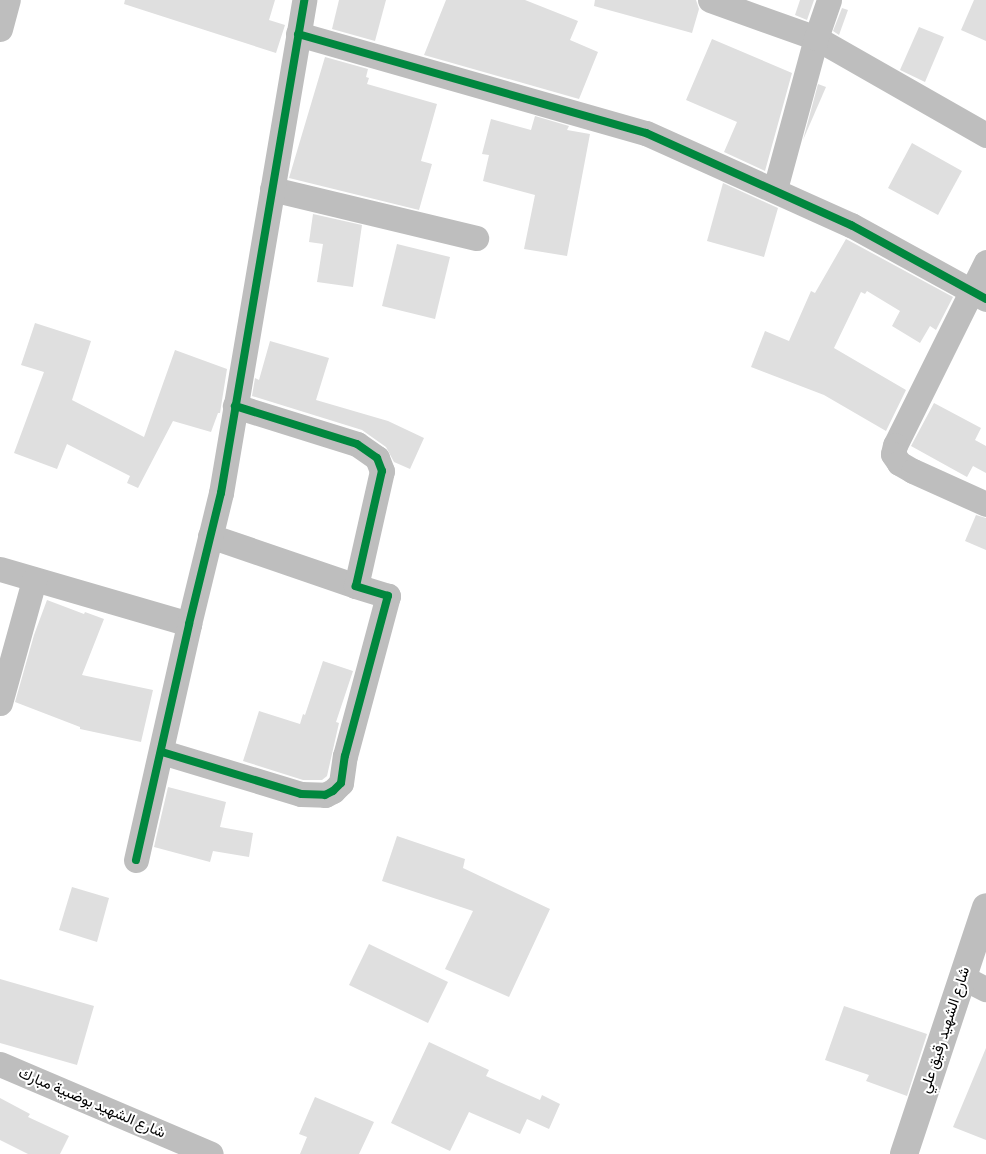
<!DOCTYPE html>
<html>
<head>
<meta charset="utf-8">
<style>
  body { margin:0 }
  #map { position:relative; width:986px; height:1154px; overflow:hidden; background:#fff; font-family:Signika,Vazirmatn,sans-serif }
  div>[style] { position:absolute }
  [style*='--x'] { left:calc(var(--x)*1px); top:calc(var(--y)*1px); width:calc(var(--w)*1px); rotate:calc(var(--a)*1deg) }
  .building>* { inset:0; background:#dfdfdf }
  .minor>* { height:25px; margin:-12.5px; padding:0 12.5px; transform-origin:12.5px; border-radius:12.5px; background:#bebebe }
  .tertiary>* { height:28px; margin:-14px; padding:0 14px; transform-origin:14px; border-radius:14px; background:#bebebe }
  .cycleway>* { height:8px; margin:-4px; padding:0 4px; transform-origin:4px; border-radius:4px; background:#00873e }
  span { translate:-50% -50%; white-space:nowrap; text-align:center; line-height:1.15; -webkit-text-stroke:4px #fff; paint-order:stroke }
  .street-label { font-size:15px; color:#000 }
</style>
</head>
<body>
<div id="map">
  <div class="building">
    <div style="clip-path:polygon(125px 0,275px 0,269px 20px,285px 25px,276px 53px,124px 4px)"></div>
    <div style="clip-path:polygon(339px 0,386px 0,375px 41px,332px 29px)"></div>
    <div style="clip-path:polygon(446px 0,525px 0,578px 21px,570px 40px,598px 52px,579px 99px,424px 55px)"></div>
    <div style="clip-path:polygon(595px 0,696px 0,699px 9px,692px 33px,594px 6px)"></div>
    <div style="clip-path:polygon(800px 0,814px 0,807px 20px,795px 15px)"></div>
    <div style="clip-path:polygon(974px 0,986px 0,986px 41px,961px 30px)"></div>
    <div style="clip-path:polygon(842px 8px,848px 10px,839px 35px,833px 31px)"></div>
    <div style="clip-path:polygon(919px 27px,944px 37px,925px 82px,900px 70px)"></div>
    <div style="clip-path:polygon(712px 39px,792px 73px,765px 171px,724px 152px,737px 122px,686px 100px)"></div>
    <div style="clip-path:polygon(325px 57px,368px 69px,366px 77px,369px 78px,367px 84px,437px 104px,421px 161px,432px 164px,419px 210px,289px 178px)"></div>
    <div style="clip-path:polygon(818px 84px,826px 87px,803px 140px)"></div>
    <div style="clip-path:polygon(535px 116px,569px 126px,567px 130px,590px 134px,567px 256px,524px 249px,535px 195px,483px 181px,489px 155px,482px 154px,491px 119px,531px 130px)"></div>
    <div style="clip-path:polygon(912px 143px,962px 171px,938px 215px,888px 188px)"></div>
    <div style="clip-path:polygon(723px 183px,778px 208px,764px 257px,707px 241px)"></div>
    <div style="clip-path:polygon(313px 214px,362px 225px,353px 287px,317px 282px,323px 244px,309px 242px)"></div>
    <div style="clip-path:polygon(846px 239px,953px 297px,936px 330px,930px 326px,920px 343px,892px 326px,900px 311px,867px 291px,865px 294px,861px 292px,834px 348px,906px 390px,886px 431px,824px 395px,751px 367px,765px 331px,789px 341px,811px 291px,815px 293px)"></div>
    <div style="clip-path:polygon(397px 244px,450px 257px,435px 319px,382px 306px)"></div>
    <div style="clip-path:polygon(35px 323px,91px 341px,72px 400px,144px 437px,175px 350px,227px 369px,220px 413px,218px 413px,211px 432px,173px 421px,138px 488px,127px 483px,130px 476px,67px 444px,57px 469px,14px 453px,44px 372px,21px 365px)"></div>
    <div style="clip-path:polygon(270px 341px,329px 358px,316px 400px,388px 421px,424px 438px,410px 469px,394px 462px,386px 447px,362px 430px,252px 396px,255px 378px,259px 380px)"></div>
    <div style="clip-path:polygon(934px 403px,981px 428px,975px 440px,986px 446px,986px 473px,973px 466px,967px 477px,911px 446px)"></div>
    <div style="clip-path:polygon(976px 515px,986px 518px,986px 550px,965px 541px)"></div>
    <div style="clip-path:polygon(47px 600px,84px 614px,85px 612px,104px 619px,82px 675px,153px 690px,141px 742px,80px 729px,80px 727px,15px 702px,34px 635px)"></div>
    <div style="clip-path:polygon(323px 661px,353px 671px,336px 722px,339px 723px,327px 776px,322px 780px,303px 780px,243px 761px,259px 711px,300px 724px,303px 714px,305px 715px)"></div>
    <div style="clip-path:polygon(168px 787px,226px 802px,220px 827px,253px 833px,249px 857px,213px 851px,210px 862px,154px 847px)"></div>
    <div style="clip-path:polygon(397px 836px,465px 859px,463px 868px,550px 909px,509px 997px,445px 969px,473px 911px,382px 881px)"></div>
    <div style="clip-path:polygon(72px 887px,109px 898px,97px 942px,59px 930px)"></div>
    <div style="clip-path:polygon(369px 944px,448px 982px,428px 1023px,349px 985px)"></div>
    <div style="clip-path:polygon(0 979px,94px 1006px,77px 1065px,0 1043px)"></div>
    <div style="clip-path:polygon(844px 1006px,927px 1034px,907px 1096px,866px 1081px,869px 1075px,825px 1060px)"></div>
    <div style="clip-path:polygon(429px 1042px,489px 1070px,486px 1076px,540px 1100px,542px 1095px,560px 1104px,549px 1129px,527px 1119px,520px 1134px,469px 1112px,450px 1151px,391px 1123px)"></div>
    <div style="clip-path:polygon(986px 1048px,986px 1140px,953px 1127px)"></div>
    <div style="clip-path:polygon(315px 1097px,374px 1122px,359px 1154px,300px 1154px,307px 1137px,299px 1134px)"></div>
    <div style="clip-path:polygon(0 1098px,30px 1114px,28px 1117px,69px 1136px,60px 1154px,28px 1154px,0 1140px)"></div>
  </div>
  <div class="minor">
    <div style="--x:710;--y:0;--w:113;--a:19.7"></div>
    <div style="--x:816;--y:38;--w:196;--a:29.7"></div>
    <div style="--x:0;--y:29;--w:30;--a:-75"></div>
    <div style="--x:298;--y:34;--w:362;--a:15.9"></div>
    <div style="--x:646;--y:133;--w:225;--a:24.2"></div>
    <div style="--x:851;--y:225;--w:154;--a:28.7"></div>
    <div style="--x:272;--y:189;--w:210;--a:13.5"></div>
    <div style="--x:775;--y:189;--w:156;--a:-74.8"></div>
    <div style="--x:816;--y:38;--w:40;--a:-71.1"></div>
    <div style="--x:986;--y:262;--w:204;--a:116.4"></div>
    <div style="--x:895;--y:445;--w:9;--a:103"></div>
    <div style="--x:893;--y:454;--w:11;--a:56"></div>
    <div style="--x:899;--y:463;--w:16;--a:30"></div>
    <div style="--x:913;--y:471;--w:80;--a:24.3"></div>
    <div style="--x:210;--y:536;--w:154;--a:18.9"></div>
    <div style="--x:0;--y:569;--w:197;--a:16.2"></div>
    <div style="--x:0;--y:703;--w:128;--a:-74.5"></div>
    <div style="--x:162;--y:752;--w:145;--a:16.8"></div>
    <div style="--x:301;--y:794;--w:24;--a:2"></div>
    <div style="--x:325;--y:795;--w:9;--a:-27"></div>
    <div style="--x:333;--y:791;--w:11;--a:-45"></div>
    <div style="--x:341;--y:783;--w:27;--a:-82"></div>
    <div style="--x:345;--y:756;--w:166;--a:-75"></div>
    <div style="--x:388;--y:596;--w:34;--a:-163"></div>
    <div style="--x:356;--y:586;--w:118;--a:-77.3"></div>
    <div style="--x:382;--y:471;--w:14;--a:-111"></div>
    <div style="--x:377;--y:458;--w:24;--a:-145"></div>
    <div style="--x:357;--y:444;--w:128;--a:-162.7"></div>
    <div style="--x:136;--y:860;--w:242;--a:-77.3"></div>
    <div style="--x:189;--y:624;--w:135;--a:-76.3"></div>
    <div style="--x:221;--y:493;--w:500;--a:-80.4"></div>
    <div style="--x:962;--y:977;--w:27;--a:27"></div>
    <div style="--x:0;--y:1064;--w:229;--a:23.1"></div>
  </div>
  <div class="tertiary">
    <div style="--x:904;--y:1154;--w:260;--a:-71.6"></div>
  </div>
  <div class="cycleway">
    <div style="--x:298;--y:34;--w:362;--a:15.9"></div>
    <div style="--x:646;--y:133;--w:225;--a:24.2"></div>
    <div style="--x:851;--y:225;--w:154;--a:28.7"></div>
    <div style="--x:162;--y:752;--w:145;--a:16.8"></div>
    <div style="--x:301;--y:794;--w:24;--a:2"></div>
    <div style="--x:325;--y:795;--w:9;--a:-27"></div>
    <div style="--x:333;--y:791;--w:11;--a:-45"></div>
    <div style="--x:341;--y:783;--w:27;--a:-82"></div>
    <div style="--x:345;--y:756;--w:166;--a:-75"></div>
    <div style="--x:388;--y:596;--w:34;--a:-163"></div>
    <div style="--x:356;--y:586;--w:118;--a:-77.3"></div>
    <div style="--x:382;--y:471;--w:14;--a:-111"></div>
    <div style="--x:377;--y:458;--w:24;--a:-145"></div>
    <div style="--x:357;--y:444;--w:128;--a:-162.7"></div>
    <div style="--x:136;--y:860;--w:242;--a:-77.3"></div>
    <div style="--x:189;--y:624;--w:135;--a:-76.3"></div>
    <div style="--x:221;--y:493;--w:500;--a:-80.4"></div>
  </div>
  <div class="street-label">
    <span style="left:945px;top:1030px;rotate:-72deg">شارع الشهيد رقيق علي</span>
    <span style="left:92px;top:1103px;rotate:23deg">شارع الشهيد بوضبية مبارك</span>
  </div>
</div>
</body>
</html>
